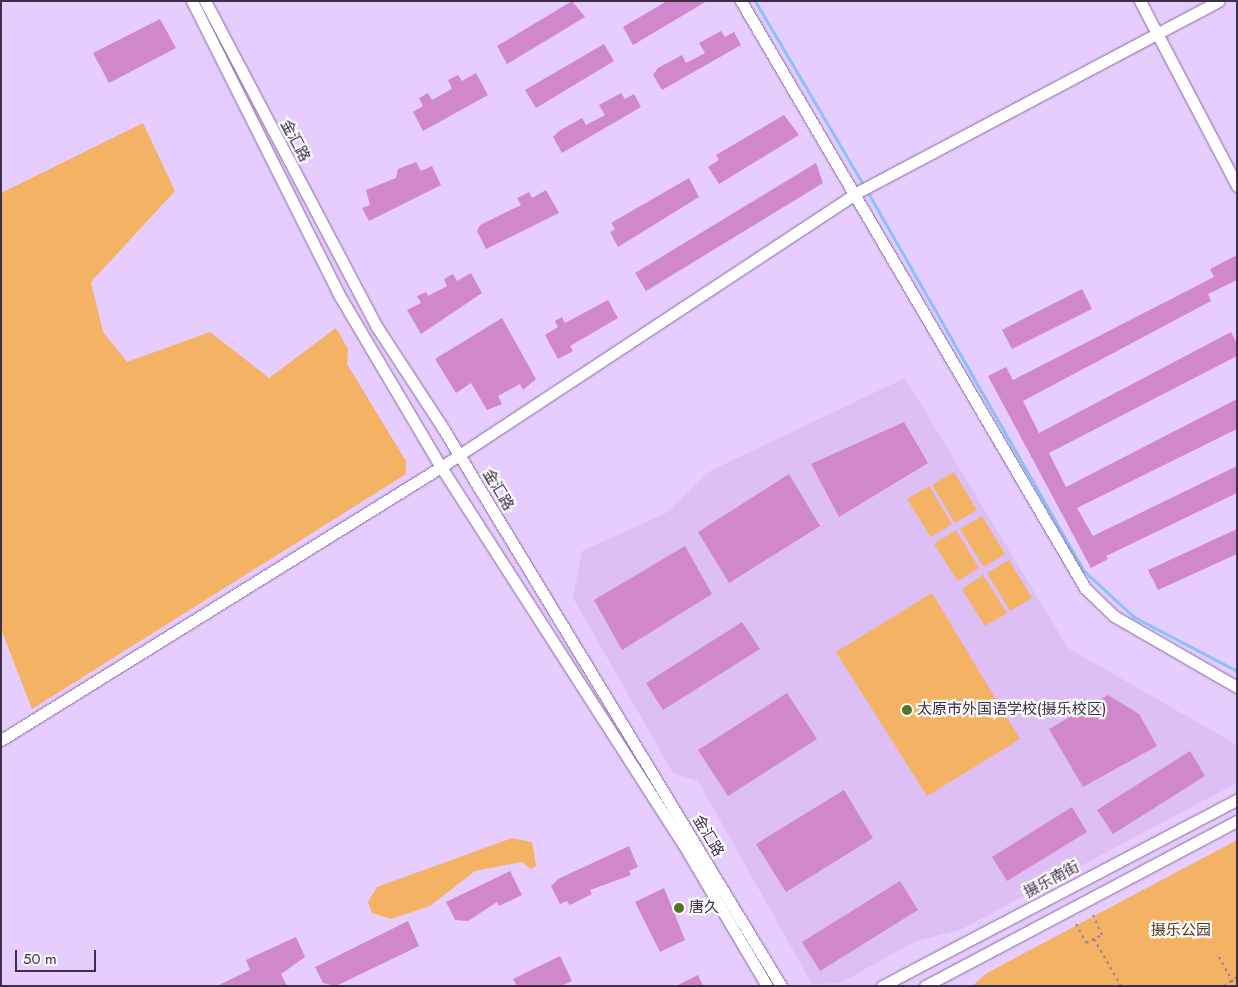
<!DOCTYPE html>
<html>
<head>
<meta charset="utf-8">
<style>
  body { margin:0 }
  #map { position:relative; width:1238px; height:987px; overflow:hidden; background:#e7cdfe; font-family:Jost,"Noto Sans SC",sans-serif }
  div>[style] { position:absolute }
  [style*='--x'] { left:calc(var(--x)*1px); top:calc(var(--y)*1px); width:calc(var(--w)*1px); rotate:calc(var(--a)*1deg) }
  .built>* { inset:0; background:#ddbff5 }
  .green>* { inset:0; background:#f4b265 }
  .stream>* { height:3px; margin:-1.5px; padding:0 1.5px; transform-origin:1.5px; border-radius:1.5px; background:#89c2fb }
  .building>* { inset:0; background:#d087cc }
  .path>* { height:2px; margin-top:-1px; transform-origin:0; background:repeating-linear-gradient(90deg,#937fa4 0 2.5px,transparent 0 6.5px) }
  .roads { filter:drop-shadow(0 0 1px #8869a1) drop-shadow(0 0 1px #8869a1) }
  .minor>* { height:11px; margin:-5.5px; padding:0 5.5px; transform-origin:5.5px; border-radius:5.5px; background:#fff }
  .dots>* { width:14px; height:14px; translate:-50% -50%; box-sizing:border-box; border:2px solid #fafafa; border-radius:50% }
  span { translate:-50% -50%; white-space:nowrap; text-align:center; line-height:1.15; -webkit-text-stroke:4.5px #fafafa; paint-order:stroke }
  .street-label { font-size:15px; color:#3c2f47 }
  .poi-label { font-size:15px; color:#3c2f47 }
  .left { translate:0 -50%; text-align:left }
  .park-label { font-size:15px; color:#523614 }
  .frame { position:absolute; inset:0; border:2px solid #3c2f47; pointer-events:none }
  .scale { position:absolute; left:15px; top:950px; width:81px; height:22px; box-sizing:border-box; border:2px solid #3c2f47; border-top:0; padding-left:6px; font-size:15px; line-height:18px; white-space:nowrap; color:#3c2f47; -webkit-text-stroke:4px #fafafa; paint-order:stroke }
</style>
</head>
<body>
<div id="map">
  <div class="built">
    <div style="clip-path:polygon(905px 378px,1068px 648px,1237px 745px,1237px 783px,960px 930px,916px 941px,840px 983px,812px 984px,698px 781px,673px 773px,573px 598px,582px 551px,666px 513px,710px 471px)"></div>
  </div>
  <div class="green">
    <div style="clip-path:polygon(143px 123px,175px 191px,91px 282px,103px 332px,127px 362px,210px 332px,269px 378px,336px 328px,348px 349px,347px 364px,406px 461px,406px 474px,32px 709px,1px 629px,1px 193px)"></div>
    <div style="clip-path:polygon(954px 472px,977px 510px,955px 523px,932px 485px)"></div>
    <div style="clip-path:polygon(929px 486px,952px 524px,931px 537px,907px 499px)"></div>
    <div style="clip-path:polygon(982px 516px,1005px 554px,984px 567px,960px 529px)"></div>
    <div style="clip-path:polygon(956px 530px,979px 568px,958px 581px,934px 544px)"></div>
    <div style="clip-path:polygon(1009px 560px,1032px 598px,1010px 611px,987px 573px)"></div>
    <div style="clip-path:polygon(983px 575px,1007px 613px,985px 626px,962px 589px)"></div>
    <div style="clip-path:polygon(932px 593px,1020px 739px,927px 796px,836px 652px)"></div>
    <div style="clip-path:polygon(512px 838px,532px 842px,536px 866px,531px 869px,522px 862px,475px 871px,430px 906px,391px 919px,372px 913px,368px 902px,377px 887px)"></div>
    <div style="clip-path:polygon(1237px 840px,1237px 986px,972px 986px,987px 973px)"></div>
  </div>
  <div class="stream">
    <div style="--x:755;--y:1;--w:215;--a:59.5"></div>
    <div style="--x:867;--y:191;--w:436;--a:60.3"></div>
    <div style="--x:1083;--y:570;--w:69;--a:42.7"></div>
    <div style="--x:1134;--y:617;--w:116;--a:27.7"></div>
  </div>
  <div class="building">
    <div style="clip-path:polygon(572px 1px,585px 17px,507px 64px,497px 46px)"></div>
    <div style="clip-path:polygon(667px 1px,707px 1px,633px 45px,623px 27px)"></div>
    <div style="clip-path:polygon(160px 19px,176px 48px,109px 83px,93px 53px)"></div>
    <div style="clip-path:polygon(721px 31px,725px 37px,734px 32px,741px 45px,662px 90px,653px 75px,658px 68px,682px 55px,686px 63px,705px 53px,699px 43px)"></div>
    <div style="clip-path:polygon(604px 44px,614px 61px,536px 108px,525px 90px)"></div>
    <div style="clip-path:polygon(476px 73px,488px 95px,423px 131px,413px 112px,423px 106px,419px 98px,428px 93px,432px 100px,452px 89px,448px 80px,458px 75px,462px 81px)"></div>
    <div style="clip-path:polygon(621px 93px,625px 99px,634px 94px,641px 107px,562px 153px,553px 137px,559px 131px,582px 118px,586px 125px,605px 115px,599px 105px)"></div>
    <div style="clip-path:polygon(784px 115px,799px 135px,719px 184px,708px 167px,719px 160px,716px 155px)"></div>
    <div style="clip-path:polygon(416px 162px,421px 171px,432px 166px,441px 185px,369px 221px,362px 208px,370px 205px,366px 190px,396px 178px,398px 169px)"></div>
    <div style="clip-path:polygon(816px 163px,823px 183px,646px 291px,635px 273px)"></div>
    <div style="clip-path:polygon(689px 178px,699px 197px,618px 247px,610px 232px,615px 229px,611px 223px)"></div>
    <div style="clip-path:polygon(546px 190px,559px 213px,486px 249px,477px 231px,480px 225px,521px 205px,517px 198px,529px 192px,532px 198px)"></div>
    <div style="clip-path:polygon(1237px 255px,1237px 280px,1208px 294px,1211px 301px,1023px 401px,1039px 433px,1231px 332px,1237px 344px,1237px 356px,1049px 453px,1066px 487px,1237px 399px,1237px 429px,1077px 508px,1093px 536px,1237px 466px,1237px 493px,1106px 556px,1108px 559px,1091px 568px,988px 376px,1006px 367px,1013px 380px,1214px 277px,1210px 269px)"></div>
    <div style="clip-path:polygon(471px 273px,482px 293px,421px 334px,407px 310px,421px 303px,417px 296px,426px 292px,428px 296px,447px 286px,444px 279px,453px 274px,457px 281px)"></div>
    <div style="clip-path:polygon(1082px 289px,1092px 309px,1012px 349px,1002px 330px)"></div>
    <div style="clip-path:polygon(608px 300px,618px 318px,570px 346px,573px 351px,558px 359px,545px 335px,558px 327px,555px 321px,562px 317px,565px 323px)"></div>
    <div style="clip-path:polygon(502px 318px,536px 379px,523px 390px,520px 384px,498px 396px,502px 404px,487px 410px,471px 383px,456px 393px,435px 359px)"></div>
    <div style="clip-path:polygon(904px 422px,928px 463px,839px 517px,811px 464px)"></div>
    <div style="clip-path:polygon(789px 474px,820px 526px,729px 583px,698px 532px)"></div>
    <div style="clip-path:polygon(1237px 529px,1237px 554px,1158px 590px,1148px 570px)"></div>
    <div style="clip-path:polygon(685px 546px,712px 594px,622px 650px,594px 600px)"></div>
    <div style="clip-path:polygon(742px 622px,760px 649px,663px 710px,646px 683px)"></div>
    <div style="clip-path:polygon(787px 693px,817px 739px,728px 796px,698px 750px)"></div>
    <div style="clip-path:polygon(1108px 695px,1139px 714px,1157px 746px,1083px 787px,1049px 729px)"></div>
    <div style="clip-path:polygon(1190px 751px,1205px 776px,1113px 834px,1097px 810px)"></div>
    <div style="clip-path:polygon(844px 790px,873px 838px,786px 892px,756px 844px)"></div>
    <div style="clip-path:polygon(1072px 807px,1087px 832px,1007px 881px,992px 857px)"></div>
    <div style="clip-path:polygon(629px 846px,638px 867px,629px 871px,631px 875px,590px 890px,592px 894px,570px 905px,567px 901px,560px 904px,551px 886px,558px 879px)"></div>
    <div style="clip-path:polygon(510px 871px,522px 895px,499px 906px,497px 902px,468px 921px,455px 920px,446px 902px)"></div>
    <div style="clip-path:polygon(900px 881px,918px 910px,820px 971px,802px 942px)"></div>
    <div style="clip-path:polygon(664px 888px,685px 940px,660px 952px,635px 902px)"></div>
    <div style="clip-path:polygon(408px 921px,419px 946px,336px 986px,323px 983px,315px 967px)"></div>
    <div style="clip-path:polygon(296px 937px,305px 957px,281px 974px,287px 986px,217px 986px,250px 970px,246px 960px)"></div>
    <div style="clip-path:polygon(560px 956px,572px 981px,561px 986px,517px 986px,513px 979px)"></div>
    <div style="clip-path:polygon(698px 975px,703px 986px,676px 986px)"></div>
  </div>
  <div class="path">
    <div style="--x:1076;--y:924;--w:21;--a:62"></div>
    <div style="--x:1086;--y:943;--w:18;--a:-27"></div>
    <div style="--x:1102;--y:935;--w:22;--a:-114"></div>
    <div style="--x:1094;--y:939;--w:54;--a:60.1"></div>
    <div style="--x:1219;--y:957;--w:33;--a:61"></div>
    <div style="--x:1224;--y:986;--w:16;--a:-35"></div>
  </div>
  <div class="roads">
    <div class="minor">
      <div style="--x:192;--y:1;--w:326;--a:63.4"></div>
      <div style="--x:338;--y:293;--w:202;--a:59.4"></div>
      <div style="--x:441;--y:467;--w:460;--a:57.3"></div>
      <div style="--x:689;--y:854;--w:153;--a:59.4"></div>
      <div style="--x:205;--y:1;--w:369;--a:62.2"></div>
      <div style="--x:377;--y:327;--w:117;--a:56.9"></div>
      <div style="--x:441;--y:425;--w:656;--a:58.78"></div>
      <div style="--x:741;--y:1;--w:680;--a:59.63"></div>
      <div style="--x:1085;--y:588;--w:40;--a:44"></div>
      <div style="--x:1114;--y:616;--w:142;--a:30"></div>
      <div style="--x:1140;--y:1;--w:209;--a:62.3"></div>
      <div style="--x:1;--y:740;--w:518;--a:-31.82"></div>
      <div style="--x:441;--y:467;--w:497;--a:-33.4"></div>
      <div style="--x:856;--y:193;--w:410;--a:-27.9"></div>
      <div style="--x:882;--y:986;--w:401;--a:-27.7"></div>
      <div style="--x:925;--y:986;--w:353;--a:-27.9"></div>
    </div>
  </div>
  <div class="dots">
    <div style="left:907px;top:710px;background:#547329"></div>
    <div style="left:679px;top:908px;background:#547329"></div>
  </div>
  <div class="street-label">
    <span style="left:295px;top:141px;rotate:62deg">金汇路</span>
    <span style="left:498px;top:490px;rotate:59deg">金汇路</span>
    <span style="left:708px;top:836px;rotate:59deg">金汇路</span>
    <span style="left:1052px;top:880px;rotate:-28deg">摄乐南街</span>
  </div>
  <div class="poi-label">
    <span class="left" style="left:917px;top:710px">太原市外国语学校(摄乐校区)</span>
    <span class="left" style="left:689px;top:908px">唐久</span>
  </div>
  <div class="park-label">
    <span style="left:1181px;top:931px">摄乐公园</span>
  </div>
  <div class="frame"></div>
  <div class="scale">50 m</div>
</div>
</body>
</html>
